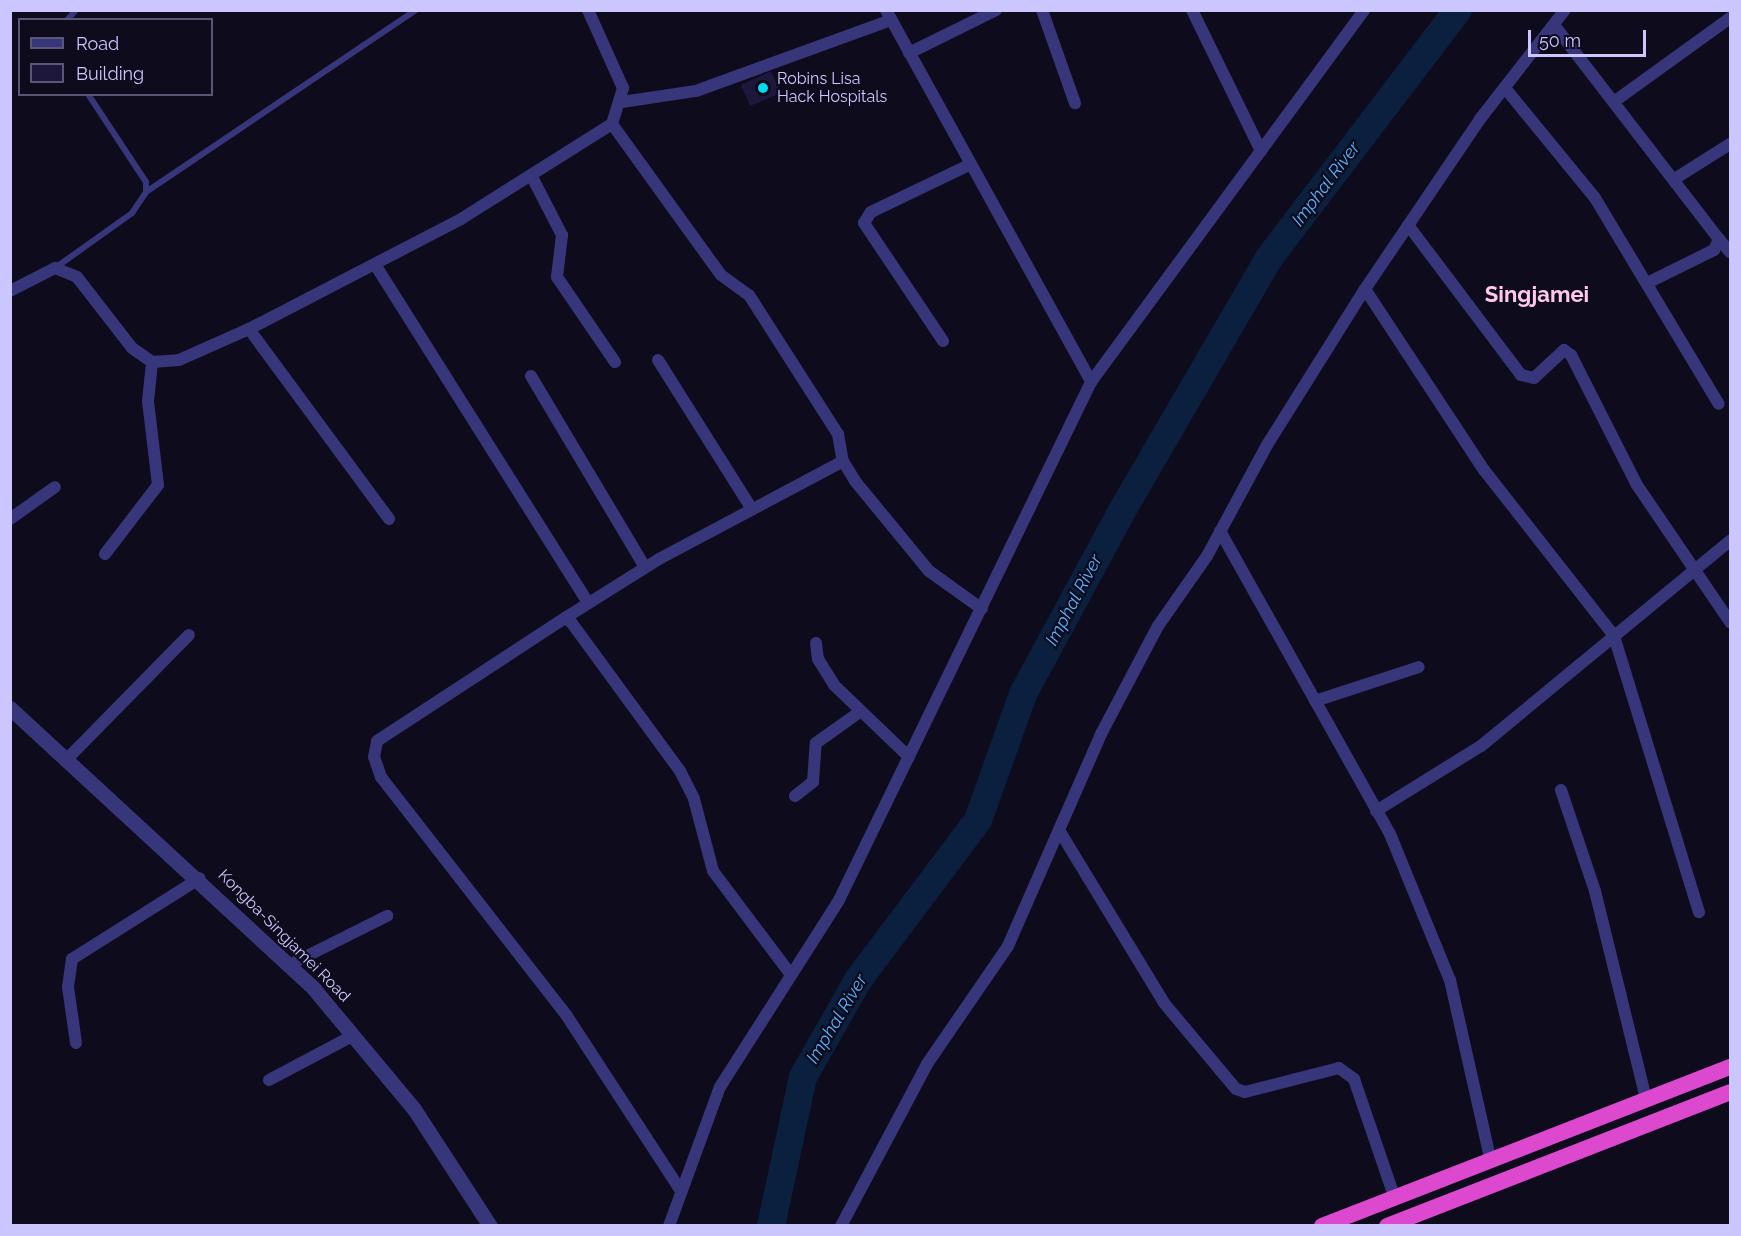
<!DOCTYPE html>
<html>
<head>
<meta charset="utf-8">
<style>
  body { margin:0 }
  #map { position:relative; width:1741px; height:1236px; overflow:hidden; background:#0e0b1c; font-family:Raleway,sans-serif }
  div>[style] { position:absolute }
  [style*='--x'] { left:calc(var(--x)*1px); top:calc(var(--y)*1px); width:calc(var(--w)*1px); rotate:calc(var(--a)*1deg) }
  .river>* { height:28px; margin:-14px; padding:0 14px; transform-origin:14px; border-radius:14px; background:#0b203f }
  .building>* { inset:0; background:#1e173c }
  .service>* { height:6px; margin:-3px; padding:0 3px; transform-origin:3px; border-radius:3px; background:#38367b }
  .minor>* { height:12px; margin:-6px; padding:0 6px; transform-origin:6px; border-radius:6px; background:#38367b }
  .tertiary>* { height:15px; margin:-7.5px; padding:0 7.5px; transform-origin:7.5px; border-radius:7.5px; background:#38367b }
  .trunk>* { height:16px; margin:-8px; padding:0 8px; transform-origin:8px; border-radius:8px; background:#dc48ce }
  .dots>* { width:16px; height:16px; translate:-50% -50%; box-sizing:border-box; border:3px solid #0e0b1c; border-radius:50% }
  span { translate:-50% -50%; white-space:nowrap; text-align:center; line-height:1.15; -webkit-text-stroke:4.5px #0e0b1c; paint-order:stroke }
  .poi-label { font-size:16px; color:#ccc6ff }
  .left { translate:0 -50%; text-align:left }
  .street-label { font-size:16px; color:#ccc6ff }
  .water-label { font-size:18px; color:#55b2fe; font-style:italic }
  .district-label { font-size:22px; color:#ffc8ec; font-weight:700 }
  .frame { position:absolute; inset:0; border:12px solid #ccc6ff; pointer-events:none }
  .legend { position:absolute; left:18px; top:18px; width:195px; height:78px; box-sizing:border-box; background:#0e0b1c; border:2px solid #5a5677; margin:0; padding:8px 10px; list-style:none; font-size:18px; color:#ccc6ff }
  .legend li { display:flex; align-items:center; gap:12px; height:30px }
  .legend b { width:30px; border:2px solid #5a5677 }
  .scale { position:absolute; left:1528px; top:30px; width:118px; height:27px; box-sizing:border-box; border:3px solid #ccc6ff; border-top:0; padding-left:8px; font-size:18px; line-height:21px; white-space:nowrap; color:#ccc6ff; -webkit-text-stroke:4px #0e0b1c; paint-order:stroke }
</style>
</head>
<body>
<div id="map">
  <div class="river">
    <div style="--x:771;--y:1226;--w:152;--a:-77.9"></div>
    <div style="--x:803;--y:1077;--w:112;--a:-60.4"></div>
    <div style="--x:858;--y:980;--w:200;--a:-53.1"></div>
    <div style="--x:978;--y:820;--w:134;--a:-70.3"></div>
    <div style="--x:1023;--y:694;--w:210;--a:-61.6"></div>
    <div style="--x:1123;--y:509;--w:290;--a:-59.8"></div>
    <div style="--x:1269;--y:258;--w:312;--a:-52.7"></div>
  </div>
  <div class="building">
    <div style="clip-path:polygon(771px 71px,781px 93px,750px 106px,741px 85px)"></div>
  </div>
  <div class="service">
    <div style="--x:67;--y:20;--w:13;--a:-48"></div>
    <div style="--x:146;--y:192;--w:326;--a:-34"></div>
    <div style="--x:55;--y:268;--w:95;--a:-35.5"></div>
    <div style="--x:132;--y:213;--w:25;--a:-56"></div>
    <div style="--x:146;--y:192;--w:10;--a:-90"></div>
    <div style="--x:146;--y:182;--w:105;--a:-123.4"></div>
  </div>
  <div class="minor">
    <div style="--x:886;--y:10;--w:425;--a:61.1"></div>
    <div style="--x:1042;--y:10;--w:99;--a:70.5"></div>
    <div style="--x:1192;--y:10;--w:157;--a:63.9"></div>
    <div style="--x:1554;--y:25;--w:270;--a:52.4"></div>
    <div style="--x:1719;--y:239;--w:12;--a:114"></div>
    <div style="--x:1714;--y:250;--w:72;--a:153.8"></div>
    <div style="--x:909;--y:53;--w:97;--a:-26.3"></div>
    <div style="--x:1505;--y:88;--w:142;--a:50.7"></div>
    <div style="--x:1595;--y:198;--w:240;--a:59"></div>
    <div style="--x:1615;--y:101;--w:142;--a:-35.8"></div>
    <div style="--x:622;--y:102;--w:75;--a:-8.5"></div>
    <div style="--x:696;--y:91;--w:208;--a:-20"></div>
    <div style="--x:612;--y:124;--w:186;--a:54.2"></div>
    <div style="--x:721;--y:275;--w:34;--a:36"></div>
    <div style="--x:749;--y:295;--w:165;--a:57.4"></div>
    <div style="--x:838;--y:434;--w:27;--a:80"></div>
    <div style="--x:843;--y:461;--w:23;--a:59"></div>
    <div style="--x:855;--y:481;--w:117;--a:50.6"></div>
    <div style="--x:929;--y:571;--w:65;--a:35.6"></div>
    <div style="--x:531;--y:175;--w:68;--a:62.7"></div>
    <div style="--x:562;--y:235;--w:42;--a:96.8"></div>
    <div style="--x:557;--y:277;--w:103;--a:55.7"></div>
    <div style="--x:1676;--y:178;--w:64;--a:-32.2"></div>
    <div style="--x:1408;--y:225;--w:188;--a:53"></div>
    <div style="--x:1521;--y:375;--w:13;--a:13"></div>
    <div style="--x:1534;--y:378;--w:41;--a:-43"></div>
    <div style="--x:1564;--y:350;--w:9;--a:36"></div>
    <div style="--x:1571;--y:355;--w:146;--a:63.1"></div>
    <div style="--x:1637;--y:485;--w:166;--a:55.8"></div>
    <div style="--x:1719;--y:239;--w:17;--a:50"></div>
    <div style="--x:376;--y:266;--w:398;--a:57.8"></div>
    <div style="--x:1365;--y:289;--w:217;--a:56.7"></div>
    <div style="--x:1484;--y:470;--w:211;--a:51.9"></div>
    <div style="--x:1614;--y:636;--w:289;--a:72.9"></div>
    <div style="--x:10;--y:291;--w:51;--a:-27.1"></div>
    <div style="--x:55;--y:268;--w:24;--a:22"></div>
    <div style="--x:77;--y:277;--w:90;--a:52.2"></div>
    <div style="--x:132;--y:348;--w:24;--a:35"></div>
    <div style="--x:152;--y:362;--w:27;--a:-4"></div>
    <div style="--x:179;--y:360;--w:77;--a:-23.9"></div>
    <div style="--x:249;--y:329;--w:239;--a:-27.4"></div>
    <div style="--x:461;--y:219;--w:178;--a:-32.2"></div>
    <div style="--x:612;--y:124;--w:38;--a:-73"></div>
    <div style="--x:623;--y:88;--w:85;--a:-114.2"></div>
    <div style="--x:249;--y:329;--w:236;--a:53.6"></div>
    <div style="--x:943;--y:341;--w:142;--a:-123.8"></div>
    <div style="--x:864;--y:223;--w:13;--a:-58"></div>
    <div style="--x:871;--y:212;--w:109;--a:-25.6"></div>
    <div style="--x:658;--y:360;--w:176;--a:57.8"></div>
    <div style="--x:531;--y:376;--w:222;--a:59.2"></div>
    <div style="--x:10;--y:519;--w:55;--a:-35.4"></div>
    <div style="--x:1220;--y:531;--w:347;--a:60.7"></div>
    <div style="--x:1390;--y:834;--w:158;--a:67.7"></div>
    <div style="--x:1450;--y:980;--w:182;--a:77.3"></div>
    <div style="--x:105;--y:554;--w:87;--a:-52.5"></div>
    <div style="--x:158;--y:485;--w:85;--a:-96.8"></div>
    <div style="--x:148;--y:401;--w:39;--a:-84"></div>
    <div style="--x:565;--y:618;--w:111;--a:-32.1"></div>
    <div style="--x:659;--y:559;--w:208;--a:-28"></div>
    <div style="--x:816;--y:643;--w:16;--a:83"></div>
    <div style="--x:818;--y:659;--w:31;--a:58"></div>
    <div style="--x:834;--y:685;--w:104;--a:43.8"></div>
    <div style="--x:1315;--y:701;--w:109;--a:-18.1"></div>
    <div style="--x:69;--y:757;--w:171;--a:-45.5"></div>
    <div style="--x:1561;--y:790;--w:107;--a:71.4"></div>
    <div style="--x:1595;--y:891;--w:214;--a:76.2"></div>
    <div style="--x:795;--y:796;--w:23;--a:-38"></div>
    <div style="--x:813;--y:782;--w:39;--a:-86"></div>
    <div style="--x:816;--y:743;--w:55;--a:-35.4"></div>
    <div style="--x:1376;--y:811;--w:123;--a:-31.8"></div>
    <div style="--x:1481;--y:746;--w:323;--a:-39.5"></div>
    <div style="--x:1059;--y:830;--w:202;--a:58.7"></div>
    <div style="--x:1164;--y:1003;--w:112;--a:50.1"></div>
    <div style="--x:1236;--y:1089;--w:9;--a:18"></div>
    <div style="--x:1245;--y:1092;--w:97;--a:-14.3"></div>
    <div style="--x:1339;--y:1068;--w:19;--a:36"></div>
    <div style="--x:1354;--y:1079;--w:124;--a:71.1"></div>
    <div style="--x:289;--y:965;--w:110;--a:-26.6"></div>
    <div style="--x:76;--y:1043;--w:57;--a:-98.1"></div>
    <div style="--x:68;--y:987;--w:28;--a:-82"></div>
    <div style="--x:72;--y:959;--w:151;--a:-32.3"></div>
    <div style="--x:269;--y:1080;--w:96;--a:-27.9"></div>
    <div style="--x:681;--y:1191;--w:209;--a:-123.1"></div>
    <div style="--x:567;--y:1016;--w:303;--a:-127.9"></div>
    <div style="--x:381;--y:777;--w:21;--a:-109"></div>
    <div style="--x:374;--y:757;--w:16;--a:-79"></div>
    <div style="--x:377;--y:741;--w:225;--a:-33.2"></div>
    <div style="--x:565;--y:618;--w:7;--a:34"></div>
    <div style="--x:571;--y:622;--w:185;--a:53.8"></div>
    <div style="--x:680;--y:771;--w:31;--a:63"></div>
    <div style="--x:694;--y:799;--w:74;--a:75.2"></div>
    <div style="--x:713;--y:871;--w:130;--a:53.1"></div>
    <div style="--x:669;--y:1226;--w:148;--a:-69.9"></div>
    <div style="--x:720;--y:1087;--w:222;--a:-57.5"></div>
    <div style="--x:839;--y:900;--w:576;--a:-64.06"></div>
    <div style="--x:1091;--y:382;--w:461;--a:-53.7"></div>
    <div style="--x:841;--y:1226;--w:183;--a:-62"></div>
    <div style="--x:927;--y:1064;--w:143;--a:-55.5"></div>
    <div style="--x:1008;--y:946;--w:232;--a:-66.3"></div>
    <div style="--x:1101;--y:734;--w:122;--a:-62.2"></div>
    <div style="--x:1158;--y:626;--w:85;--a:-55"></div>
    <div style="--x:1207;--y:556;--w:126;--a:-61.6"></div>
    <div style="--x:1267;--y:445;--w:184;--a:-57.9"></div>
    <div style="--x:1365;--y:289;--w:205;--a:-55.9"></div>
    <div style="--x:1480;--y:119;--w:138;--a:-52.1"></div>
  </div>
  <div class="tertiary">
    <div style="--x:10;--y:708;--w:414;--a:42.7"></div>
    <div style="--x:314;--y:989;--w:156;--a:50.2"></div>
    <div style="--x:414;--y:1109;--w:140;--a:57"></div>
  </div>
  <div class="trunk">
    <div style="--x:1322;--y:1226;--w:438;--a:-21.3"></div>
    <div style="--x:1387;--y:1226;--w:368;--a:-21.3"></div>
  </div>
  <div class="dots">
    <div style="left:763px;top:88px;background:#02dbef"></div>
  </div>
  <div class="poi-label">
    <span class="left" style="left:777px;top:88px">Robins Lisa<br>Hack Hospitals</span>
  </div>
  <div class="street-label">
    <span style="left:284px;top:936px;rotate:45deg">Kongba-Singjamei Road</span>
  </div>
  <div class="water-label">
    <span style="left:1326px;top:184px;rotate:-53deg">Imphal River</span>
    <span style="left:1074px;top:600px;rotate:-62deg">Imphal River</span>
    <span style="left:837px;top:1019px;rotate:-59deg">Imphal River</span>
  </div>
  <div class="district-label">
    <span style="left:1537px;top:295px">Singjamei</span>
  </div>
  <div class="frame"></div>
  <ul class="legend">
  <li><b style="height:8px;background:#38367b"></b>Road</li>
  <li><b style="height:16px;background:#1e173c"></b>Building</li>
  </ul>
  <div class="scale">50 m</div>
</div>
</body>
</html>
